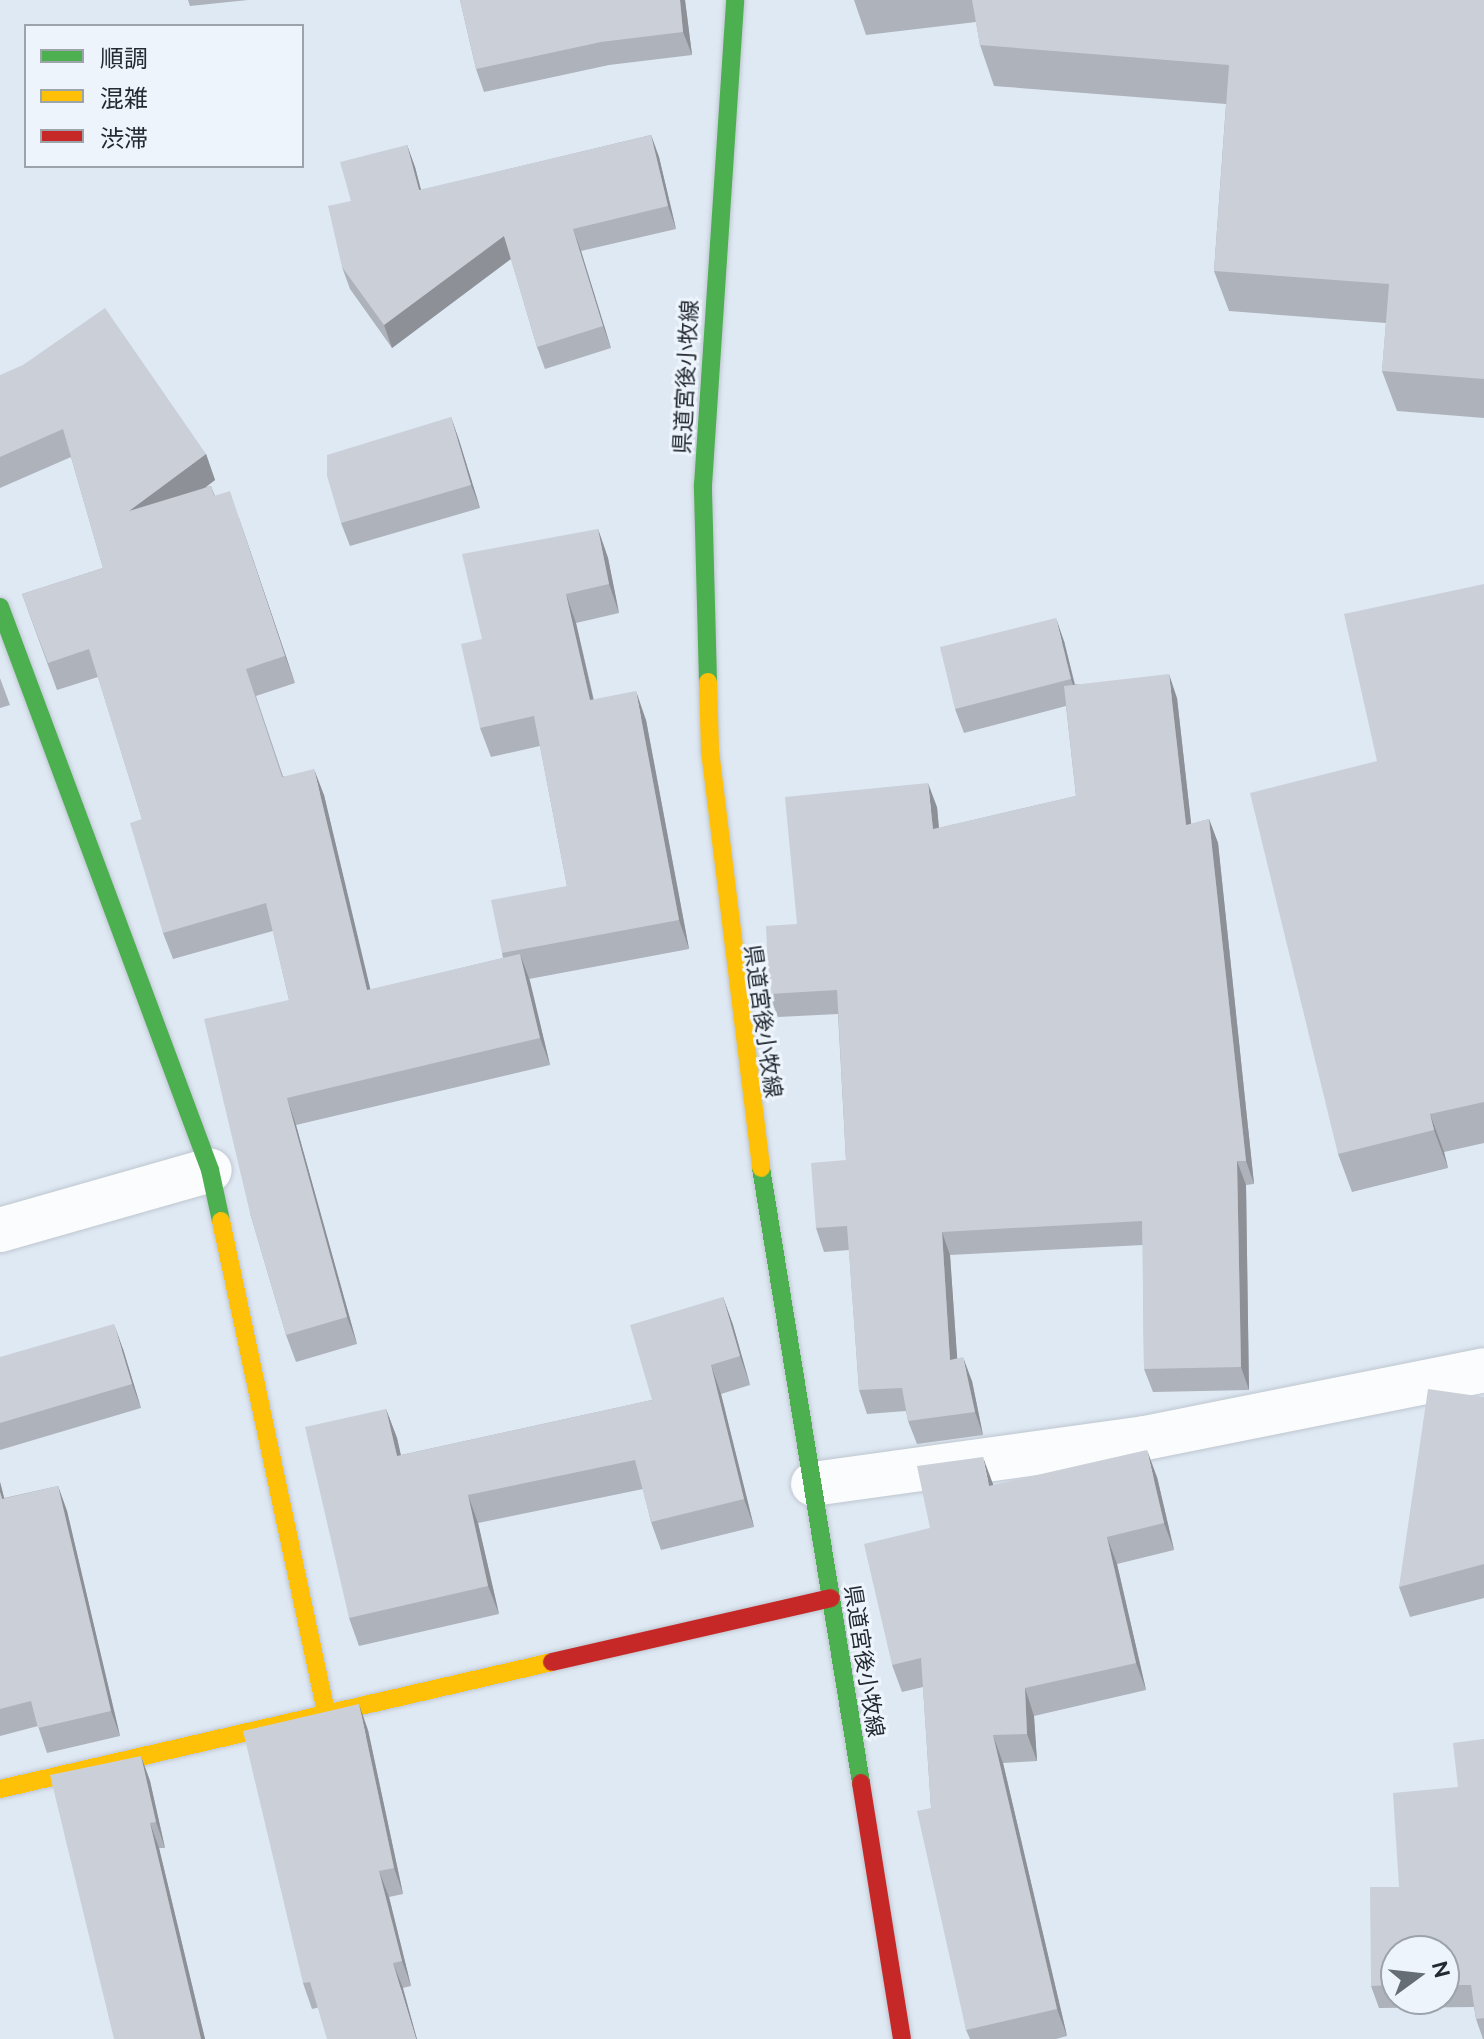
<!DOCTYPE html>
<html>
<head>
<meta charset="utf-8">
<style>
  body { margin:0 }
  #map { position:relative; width:1484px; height:2039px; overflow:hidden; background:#dfe9f4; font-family:Ubuntu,"Noto Sans JP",sans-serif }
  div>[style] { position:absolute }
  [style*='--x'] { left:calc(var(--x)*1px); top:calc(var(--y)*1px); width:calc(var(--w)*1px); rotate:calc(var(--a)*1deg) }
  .roads { filter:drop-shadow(0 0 2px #bec6cf) drop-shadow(0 0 2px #bec6cf) }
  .street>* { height:44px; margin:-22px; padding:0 22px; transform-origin:22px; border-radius:22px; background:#fafcfd }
  .fast>* { height:18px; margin:-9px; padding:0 9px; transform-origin:9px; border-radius:9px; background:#4caf50 }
  .slow>* { height:18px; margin:-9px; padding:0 9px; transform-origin:9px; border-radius:9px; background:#ffc107 }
  .jam>* { height:18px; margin:-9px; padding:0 9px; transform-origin:9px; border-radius:9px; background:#c62828 }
  .wall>* { inset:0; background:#aeb2ba }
  .shaded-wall>* { inset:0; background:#8d9197 }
  .building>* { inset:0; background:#cacfd8 }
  span { translate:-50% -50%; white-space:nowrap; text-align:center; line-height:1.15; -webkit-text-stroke:6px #edf4fc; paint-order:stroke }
  .street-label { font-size:22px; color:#242a31 }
  .legend { position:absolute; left:24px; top:24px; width:280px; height:144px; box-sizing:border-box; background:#edf4fc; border:2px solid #9da3ab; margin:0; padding:10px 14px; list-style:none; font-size:24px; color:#242a31 }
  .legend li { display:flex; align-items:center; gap:16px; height:40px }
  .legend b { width:40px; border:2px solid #9da3ab }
  .north { position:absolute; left:1380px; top:1935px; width:80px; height:80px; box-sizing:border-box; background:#edf4fc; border:2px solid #9da3ab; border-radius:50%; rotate:75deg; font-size:22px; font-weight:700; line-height:32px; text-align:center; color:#242a31 }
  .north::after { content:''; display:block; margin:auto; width:28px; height:36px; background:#656d75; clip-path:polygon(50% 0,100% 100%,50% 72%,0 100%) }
</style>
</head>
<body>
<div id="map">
  <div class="roads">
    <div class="street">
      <div style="--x:0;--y:1230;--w:218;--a:-15.9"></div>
      <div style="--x:813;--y:1484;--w:335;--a:-7.9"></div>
      <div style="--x:1145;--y:1438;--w:346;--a:-11.3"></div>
    </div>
    <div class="fast">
      <div style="--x:0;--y:607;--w:601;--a:69.54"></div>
      <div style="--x:210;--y:1170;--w:52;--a:77.8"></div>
      <div style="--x:708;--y:682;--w:197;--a:-91.5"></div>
      <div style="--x:703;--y:485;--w:486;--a:-86.2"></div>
      <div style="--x:761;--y:1168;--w:623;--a:80.76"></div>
    </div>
    <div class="slow">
      <div style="--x:708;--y:682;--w:69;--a:88.3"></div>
      <div style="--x:710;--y:751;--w:420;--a:83"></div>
      <div style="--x:221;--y:1221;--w:502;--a:77.93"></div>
      <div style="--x:0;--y:1789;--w:566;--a:-12.96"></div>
    </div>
    <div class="jam">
      <div style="--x:552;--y:1662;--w:286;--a:-12.9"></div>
      <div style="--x:861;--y:1783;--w:259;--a:80.9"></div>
    </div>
  </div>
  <div class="wall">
    <div style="clip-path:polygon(188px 0,248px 0,190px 6px)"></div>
    <div style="clip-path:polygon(460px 0,685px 0,692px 55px,609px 65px,484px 92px,476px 69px)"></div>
    <div style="clip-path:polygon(854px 0,1484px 0,1484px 418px,1397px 411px,1382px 371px,1386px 323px,1229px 311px,1214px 271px,1226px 104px,994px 86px,980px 45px,976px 22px,866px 35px)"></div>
    <div style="clip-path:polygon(651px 135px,659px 157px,676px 229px,581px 251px,611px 348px,545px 369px,537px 347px,511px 259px,392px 348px,350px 289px,342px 267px,351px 201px,407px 145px,415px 167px,421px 190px)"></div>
    <div style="clip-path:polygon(0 375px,206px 454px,215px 480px,206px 487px,211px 486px,215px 496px,239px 518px,295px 683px,256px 696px,283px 776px,324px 795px,370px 990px,503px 958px,502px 953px,567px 886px,540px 746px,491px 757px,480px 728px,482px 639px,598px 529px,608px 558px,619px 613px,576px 623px,594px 700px,646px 720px,689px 949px,529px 979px,550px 1065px,296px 1125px,357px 1344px,296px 1362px,286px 1335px,250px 1213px,289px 1000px,273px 931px,173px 959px,163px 933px,142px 819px,98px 677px,57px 690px,22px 594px,103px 568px,71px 457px,0 488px)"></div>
    <div style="clip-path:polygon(451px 417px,459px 440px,480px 508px,350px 546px,341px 523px)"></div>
    <div style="clip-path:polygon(1484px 584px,1484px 1143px,1444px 1152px,1448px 1168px,1352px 1192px,1338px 1154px,1377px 761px)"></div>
    <div style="clip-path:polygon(1064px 641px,1075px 684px,1177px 698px,1191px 824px,1209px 819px,1218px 843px,1254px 1184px,1246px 1185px,1249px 1390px,1153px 1392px,1144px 1369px,1143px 1245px,950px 1255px,957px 1359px,972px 1381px,983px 1435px,917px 1444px,908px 1421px,906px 1411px,867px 1414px,859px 1390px,849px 1250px,824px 1252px,816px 1228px,846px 1160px,838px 1014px,778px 1017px,769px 994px,797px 924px,937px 807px,939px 828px,1076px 796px,1066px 706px,964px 733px,955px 709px)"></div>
    <div style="clip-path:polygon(0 678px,10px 705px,0 708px)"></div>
    <div style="clip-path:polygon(723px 1297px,733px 1325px,750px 1385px,721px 1394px,754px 1527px,661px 1550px,651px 1522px,643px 1489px,478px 1523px,499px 1614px,359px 1646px,349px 1618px,386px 1409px,397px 1438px,401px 1455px,652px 1400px)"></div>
    <div style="clip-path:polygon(123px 1349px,141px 1408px,0 1450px,0 1357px)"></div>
    <div style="clip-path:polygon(1484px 1397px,1484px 1598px,1410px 1617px,1399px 1587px)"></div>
    <div style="clip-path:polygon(1157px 1477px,1174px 1550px,1117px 1564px,1146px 1690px,1034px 1716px,1037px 1761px,1003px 1763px,1067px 2036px,1056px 2039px,970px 2039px,966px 2030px,931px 1808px,923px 1687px,902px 1692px,892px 1665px,930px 1528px,994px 1485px)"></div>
    <div style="clip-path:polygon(0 1482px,4px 1498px,58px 1486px,67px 1511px,120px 1736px,47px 1753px,38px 1726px,0 1736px)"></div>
    <div style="clip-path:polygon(368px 1730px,403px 1894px,389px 1897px,411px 1986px,312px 2009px,303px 1983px)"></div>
    <div style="clip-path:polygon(evenodd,1484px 1739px,1484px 2039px,1483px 2039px,1476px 2019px,1474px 2007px,1379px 2008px,1371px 1986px,1399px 1887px,1458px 1787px,1484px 1739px,1396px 1951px,1444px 1951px,1444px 1999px,1396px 1999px,1396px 1951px)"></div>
    <div style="clip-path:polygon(141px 1756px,150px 1781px,165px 1848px,159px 1848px,205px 2039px,114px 2039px)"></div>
  </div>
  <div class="shaded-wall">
    <div style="clip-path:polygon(680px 0,685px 0,692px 55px,683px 32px)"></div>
    <div style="clip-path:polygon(651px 135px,659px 157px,676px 229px,668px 206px)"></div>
    <div style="clip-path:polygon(407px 145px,415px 167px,427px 213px,419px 190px)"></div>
    <div style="clip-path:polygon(573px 229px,581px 251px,611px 348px,603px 326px)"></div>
    <div style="clip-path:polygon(504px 236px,512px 258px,392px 348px,384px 325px)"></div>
    <div style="clip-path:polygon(451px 417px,459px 440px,480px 508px,471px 485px)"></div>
    <div style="clip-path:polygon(206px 454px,215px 480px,139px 537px,129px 511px)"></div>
    <div style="clip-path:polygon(230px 491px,239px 518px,295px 683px,285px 656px)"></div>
    <div style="clip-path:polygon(598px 529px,608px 558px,619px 613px,609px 584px)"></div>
    <div style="clip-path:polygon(566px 594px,576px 623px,600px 729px,590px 700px)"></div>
    <div style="clip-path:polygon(1056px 618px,1064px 641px,1079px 703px,1071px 679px)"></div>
    <div style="clip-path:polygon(1169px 674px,1177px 698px,1194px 849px,1186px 825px)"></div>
    <div style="clip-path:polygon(636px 691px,646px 720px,689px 949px,679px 920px)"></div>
    <div style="clip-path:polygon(314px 769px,324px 795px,377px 1017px,367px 990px)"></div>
    <div style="clip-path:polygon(928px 783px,937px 807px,941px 853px,933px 829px)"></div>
    <div style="clip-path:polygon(1209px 819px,1218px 843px,1254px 1184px,1246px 1161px)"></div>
    <div style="clip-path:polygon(520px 954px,530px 981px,550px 1065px,540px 1038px)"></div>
    <div style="clip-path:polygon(287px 1098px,296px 1125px,357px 1344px,347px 1317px)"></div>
    <div style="clip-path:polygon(1430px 1114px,1444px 1152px,1448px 1168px,1434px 1130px)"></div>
    <div style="clip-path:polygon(1237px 1161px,1246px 1185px,1249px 1390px,1241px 1367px)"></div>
    <div style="clip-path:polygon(942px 1232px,950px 1255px,959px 1384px,950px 1360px)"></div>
    <div style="clip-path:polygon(723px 1297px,733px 1325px,750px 1385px,740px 1356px)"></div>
    <div style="clip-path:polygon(114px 1324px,123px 1349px,141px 1408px,132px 1384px)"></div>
    <div style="clip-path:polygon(963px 1357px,972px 1381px,983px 1435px,975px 1412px)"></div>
    <div style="clip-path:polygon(711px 1365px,721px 1394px,754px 1527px,744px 1499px)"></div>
    <div style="clip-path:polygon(386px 1409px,397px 1438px,407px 1484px,397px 1456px)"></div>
    <div style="clip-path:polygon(1147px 1450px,1157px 1477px,1174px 1550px,1164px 1523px)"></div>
    <div style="clip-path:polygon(983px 1457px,993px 1484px,999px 1514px,989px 1486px)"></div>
    <div style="clip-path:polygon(0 1482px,11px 1524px,0 1492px)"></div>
    <div style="clip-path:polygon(58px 1486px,67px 1511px,120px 1736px,111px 1711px)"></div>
    <div style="clip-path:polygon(468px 1495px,478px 1523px,499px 1614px,488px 1586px)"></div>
    <div style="clip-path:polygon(1107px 1537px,1117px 1564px,1146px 1690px,1136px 1663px)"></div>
    <div style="clip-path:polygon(1025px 1688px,1034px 1716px,1037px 1761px,1027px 1734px)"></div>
    <div style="clip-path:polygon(359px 1704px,368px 1730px,403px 1894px,394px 1868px)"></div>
    <div style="clip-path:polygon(993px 1735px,1003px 1763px,1067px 2036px,1057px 2009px)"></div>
    <div style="clip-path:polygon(141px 1756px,150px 1781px,165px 1848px,156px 1822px)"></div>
    <div style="clip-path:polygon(150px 1823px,159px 1848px,205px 2039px,201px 2039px)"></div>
    <div style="clip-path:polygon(379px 1871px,389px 1897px,411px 1986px,402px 1961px)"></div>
    <div style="clip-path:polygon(393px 1963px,403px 1988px,417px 2039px,416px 2039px)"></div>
  </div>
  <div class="building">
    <div style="clip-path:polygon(460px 0,680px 0,683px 32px,601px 42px,476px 69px)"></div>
    <div style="clip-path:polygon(972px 0,1484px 0,1484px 379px,1382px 371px,1389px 284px,1214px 271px,1229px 65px,980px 45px)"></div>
    <div style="clip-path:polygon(651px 135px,668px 206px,573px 229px,603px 326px,537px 347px,504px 236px,384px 325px,342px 267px,328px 206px,351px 201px,340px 162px,407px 145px,419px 190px)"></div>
    <div style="clip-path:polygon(105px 308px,206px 454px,129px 511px,211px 486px,214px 496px,230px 491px,285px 656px,246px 669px,282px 777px,314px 769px,367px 990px,520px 954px,540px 1038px,287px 1098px,347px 1317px,286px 1335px,250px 1213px,204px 1019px,289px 1000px,266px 903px,163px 933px,130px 823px,142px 819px,89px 649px,48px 663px,22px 594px,103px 568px,63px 429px,0 457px,0 375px,23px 365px)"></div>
    <div style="clip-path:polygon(451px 417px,471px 485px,341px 523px,327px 476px,327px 455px)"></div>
    <div style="clip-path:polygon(598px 529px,609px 584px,566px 594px,590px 700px,636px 691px,679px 920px,502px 953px,491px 900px,567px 886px,534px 716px,480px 728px,461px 644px,482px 639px,462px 554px)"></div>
    <div style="clip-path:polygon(1484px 584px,1484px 1102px,1430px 1114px,1434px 1130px,1338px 1154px,1250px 793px,1377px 761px,1344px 614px)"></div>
    <div style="clip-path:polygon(1056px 618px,1071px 679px,955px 709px,940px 647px)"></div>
    <div style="clip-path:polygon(1169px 674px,1186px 825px,1209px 819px,1246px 1161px,1237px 1161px,1241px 1367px,1144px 1369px,1142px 1221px,942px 1232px,950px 1360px,963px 1357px,975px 1412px,908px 1421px,902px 1388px,859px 1390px,847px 1226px,816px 1228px,811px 1163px,846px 1160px,837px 990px,769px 994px,766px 926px,797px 924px,785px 797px,928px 783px,933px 829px,1076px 796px,1064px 686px)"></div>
    <div style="clip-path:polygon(723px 1297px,740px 1356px,711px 1365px,744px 1499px,651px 1522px,635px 1460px,468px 1495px,488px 1586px,349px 1618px,305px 1427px,386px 1409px,397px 1456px,652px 1400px,630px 1325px)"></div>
    <div style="clip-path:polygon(114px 1324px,132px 1384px,0 1423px,0 1357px)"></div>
    <div style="clip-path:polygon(1428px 1389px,1484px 1397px,1484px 1564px,1399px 1587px)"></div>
    <div style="clip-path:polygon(1147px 1450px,1164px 1523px,1107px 1537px,1136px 1663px,1025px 1688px,1027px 1734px,993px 1735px,1057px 2009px,966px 2030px,917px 1811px,931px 1808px,921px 1658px,892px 1665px,864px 1544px,930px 1528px,917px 1466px,983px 1457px,989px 1486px)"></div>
    <div style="clip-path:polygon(58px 1486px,111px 1711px,38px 1728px,31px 1701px,0 1709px,0 1492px,2px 1499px)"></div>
    <div style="clip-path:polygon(359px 1704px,394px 1868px,379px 1871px,402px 1961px,393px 1963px,416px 2039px,327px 2039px,310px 1982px,303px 1983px,243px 1731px)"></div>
    <div style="clip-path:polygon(1484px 1739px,1484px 2018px,1476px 2019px,1471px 1985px,1444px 1985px,1444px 1951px,1396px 1951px,1396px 1985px,1371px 1986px,1370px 1887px,1399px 1887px,1393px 1793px,1458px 1787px,1453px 1743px)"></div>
    <div style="clip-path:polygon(141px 1756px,156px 1822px,150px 1823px,201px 2039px,114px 2039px,50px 1775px)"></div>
  </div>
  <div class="street-label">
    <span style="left:685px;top:377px;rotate:-87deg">県道宮後小牧線</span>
    <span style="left:764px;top:1021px;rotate:82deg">県道宮後小牧線</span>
    <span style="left:865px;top:1661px;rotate:81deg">県道宮後小牧線</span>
  </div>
  <ul class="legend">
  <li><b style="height:10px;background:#4caf50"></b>順調</li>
  <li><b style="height:10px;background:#ffc107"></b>混雑</li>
  <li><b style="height:10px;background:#c62828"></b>渋滞</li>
  </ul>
  <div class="north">N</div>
</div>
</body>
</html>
